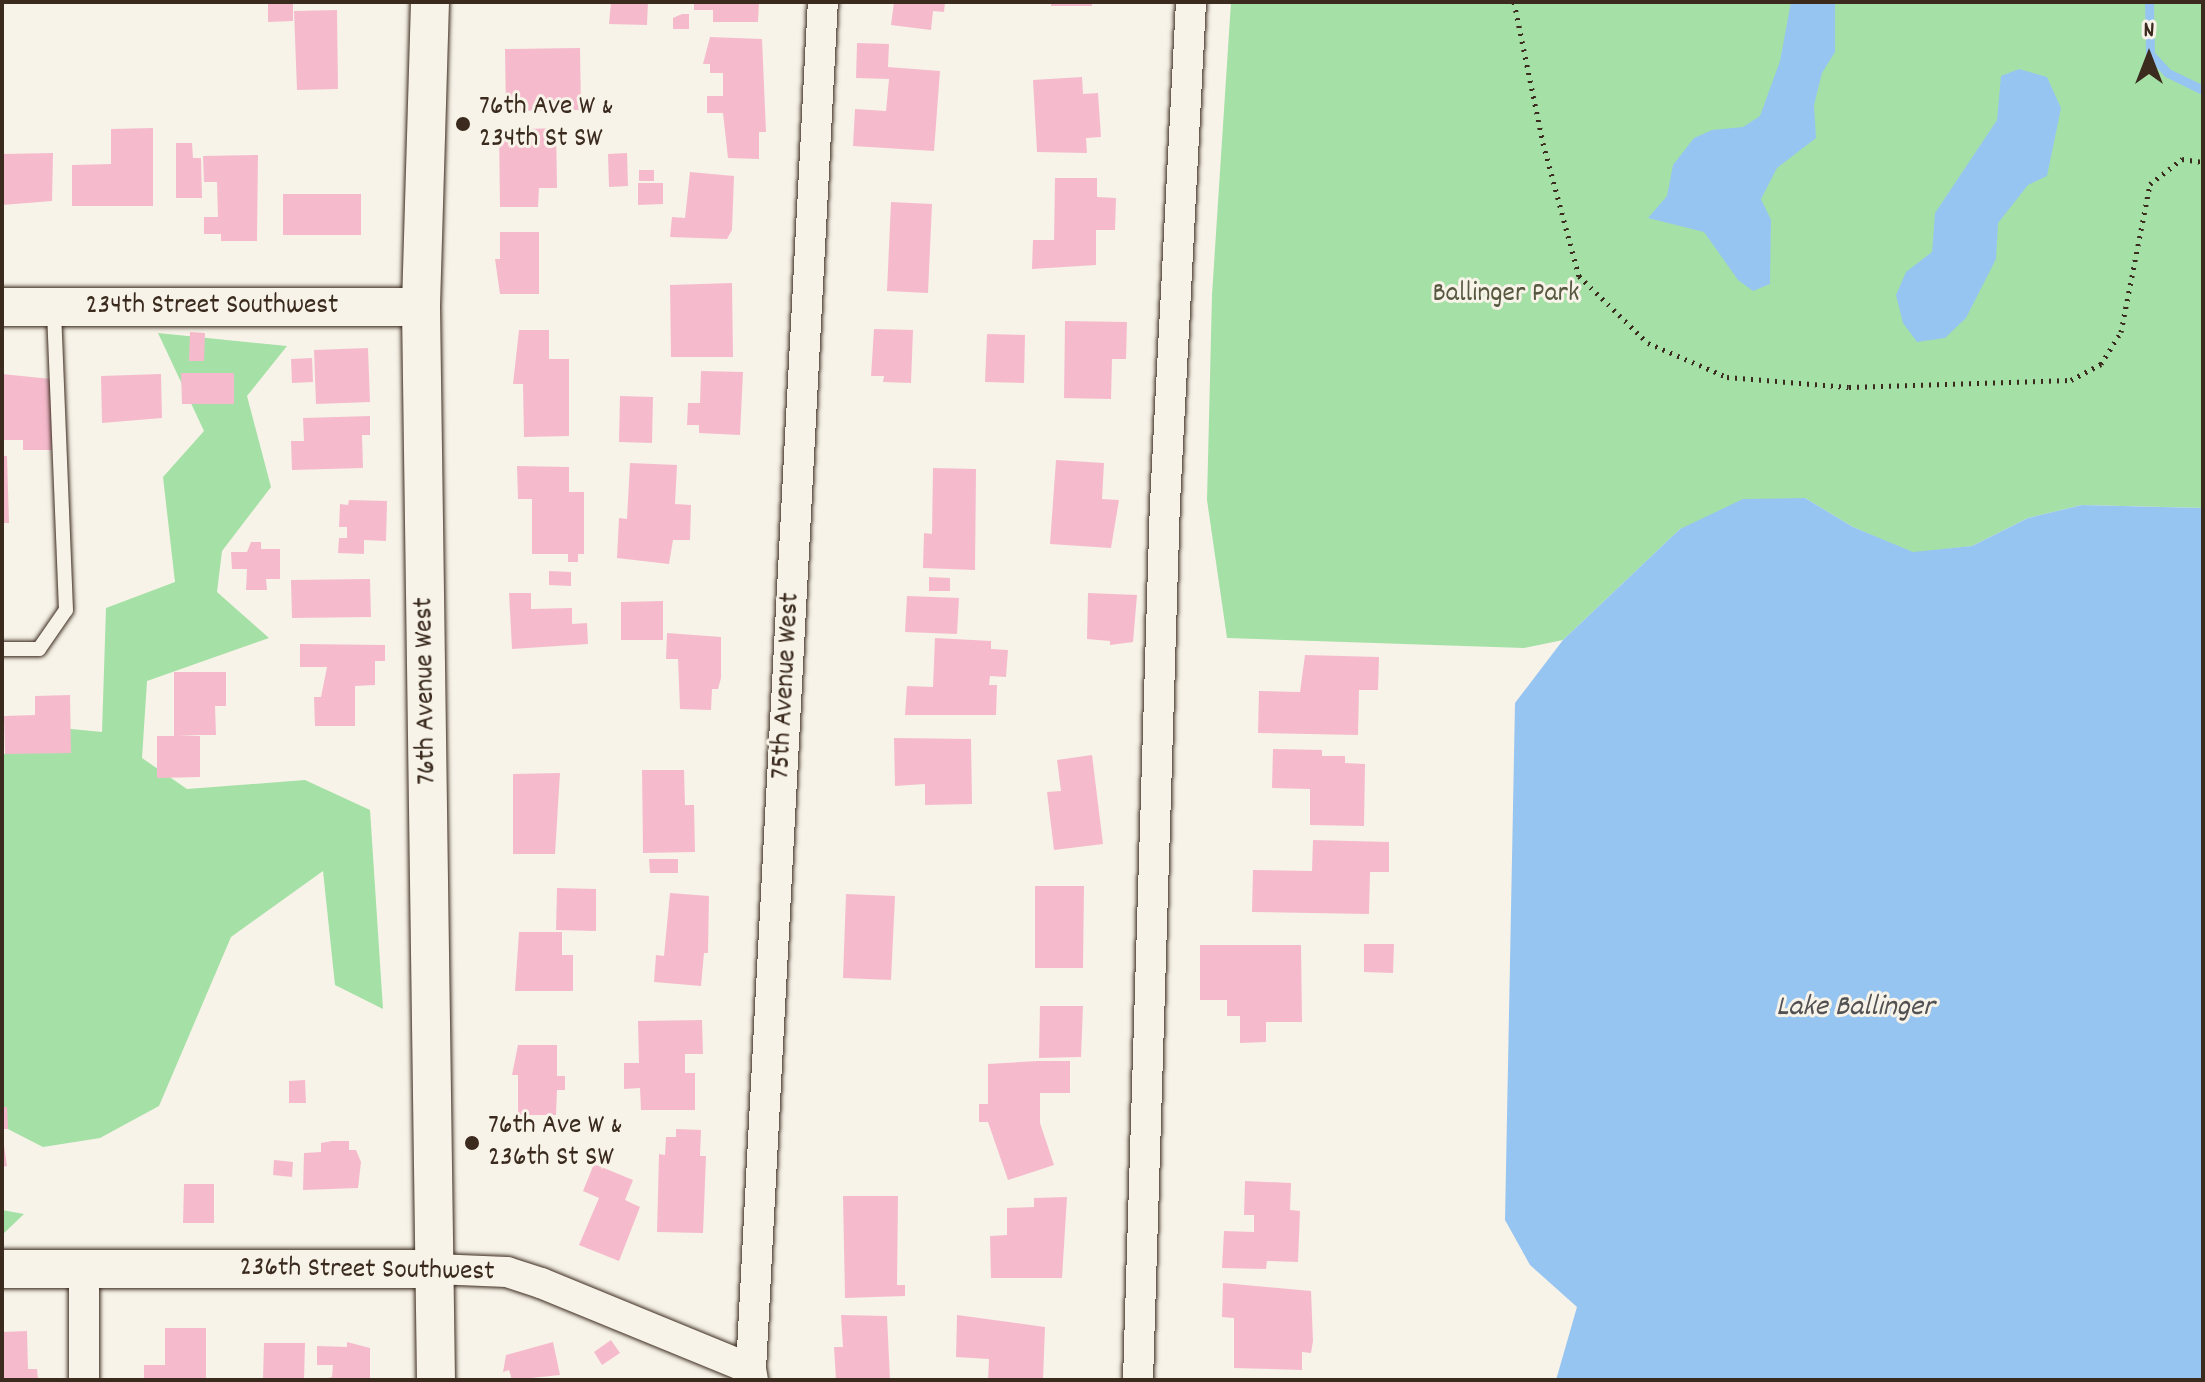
<!DOCTYPE html>
<html>
<head>
<meta charset="utf-8">
<style>
  body { margin:0 }
  #map { position:relative; width:2205px; height:1382px; overflow:hidden; background:#f7f3e8; font-family:Dekko,sans-serif }
  div>[style] { position:absolute }
  [style*='--x'] { left:calc(var(--x)*1px); top:calc(var(--y)*1px); width:calc(var(--w)*1px); rotate:calc(var(--a)*1deg) }
  .green>* { inset:0; background:#a5e0a6 }
  .water>* { inset:0; background:#97c5f1 }
  .stream>* { height:9px; margin:-4.5px; padding:0 4.5px; transform-origin:4.5px; border-radius:4.5px; background:#97c5f1 }
  .building>* { inset:0; background:#f5bbcd }
  .path>* { height:5px; margin-top:-2.5px; transform-origin:0; background:repeating-linear-gradient(90deg,#3b2a1e 0 2px,transparent 0 8px) }
  .roads { filter:drop-shadow(0 0 2px #3b2a1e) drop-shadow(0 0 2px #3b2a1e) }
  .service>* { height:14px; margin:-7px; padding:0 7px; transform-origin:7px; border-radius:7px; background:#f7f3e8 }
  .minor>* { height:30px; margin:-15px; padding:0 15px; transform-origin:15px; border-radius:15px; background:#f7f3e8 }
  .tertiary>* { height:38px; margin:-19px; padding:0 19px; transform-origin:19px; border-radius:19px; background:#f7f3e8 }
  .dots>* { width:22px; height:22px; translate:-50% -50%; box-sizing:border-box; border:4px solid #f7f3e8; border-radius:50% }
  span { translate:-50% -50%; white-space:nowrap; text-align:center; line-height:1.15; -webkit-text-stroke:6px #f7f3e8; paint-order:stroke }
  .poi-label { font-size:28px; color:#3b2a1e }
  .left { translate:0 -50%; text-align:left }
  .park-label { font-size:28px; color:#565840 }
  .street-label { font-size:28px; color:#3b2a1e }
  .water-label { font-size:30px; color:#525153; font-style:italic }
  .frame { position:absolute; inset:0; border:4px solid #3b2a1e; pointer-events:none }
  .north { position:absolute; left:2109px; top:16px; width:80px; height:80px; -webkit-text-stroke:6px #f7f3e8; paint-order:stroke; rotate:0deg; font-size:22px; font-weight:700; line-height:32px; text-align:center; color:#3b2a1e }
  .north::after { content:''; display:block; margin:auto; width:28px; height:36px; background:#3b2a1e; clip-path:polygon(50% 0,100% 100%,50% 72%,0 100%) }
</style>
</head>
<body>
<div id="map">
  <div class="green">
    <div style="clip-path:polygon(1231px 2px,2203px 2px,2203px 508px,2082px 505px,2028px 518px,1972px 546px,1913px 553px,1853px 527px,1805px 498px,1680px 529px,1563px 640px,1524px 648px,1227px 638px,1207px 500px,1212px 295px)"></div>
    <div style="clip-path:polygon(158px 333px,287px 346px,247px 396px,271px 487px,222px 551px,217px 592px,269px 638px,147px 681px,142px 758px,187px 789px,305px 780px,370px 810px,383px 1009px,335px 985px,323px 871px,231px 937px,159px 1106px,100px 1138px,43px 1147px,2px 1126px,2px 755px,61px 728px,102px 732px,106px 608px,175px 582px,163px 477px,204px 431px)"></div>
    <div style="clip-path:polygon(2px 1210px,24px 1214px,2px 1235px)"></div>
  </div>
  <div class="water">
    <div style="clip-path:polygon(1791px 2px,1835px 2px,1835px 52px,1822px 73px,1814px 105px,1816px 138px,1777px 168px,1761px 199px,1771px 220px,1770px 284px,1753px 291px,1738px 280px,1704px 232px,1648px 218px,1667px 196px,1673px 165px,1694px 138px,1712px 130px,1743px 127px,1760px 116px,1780px 61px)"></div>
    <div style="clip-path:polygon(2019px 69px,2047px 77px,2061px 108px,2047px 176px,2028px 185px,1998px 223px,1996px 259px,1966px 318px,1945px 338px,1917px 342px,1903px 323px,1896px 295px,1906px 272px,1932px 252px,1935px 213px,1997px 120px,2001px 76px)"></div>
    <div style="clip-path:polygon(1805px 498px,1853px 527px,1913px 552px,1972px 546px,2028px 518px,2082px 505px,2203px 508px,2203px 1380px,1556px 1380px,1577px 1307px,1530px 1265px,1505px 1220px,1515px 703px,1563px 640px,1680px 529px,1743px 499px)"></div>
  </div>
  <div class="stream">
    <div style="--x:2149;--y:2;--w:52;--a:88.9"></div>
    <div style="--x:2150;--y:54;--w:26;--a:47"></div>
    <div style="--x:2168;--y:73;--w:39;--a:26"></div>
  </div>
  <div class="building">
    <div style="clip-path:polygon(268px 2px,293px 2px,293px 21px,268px 22px)"></div>
    <div style="clip-path:polygon(611px 2px,648px 2px,647px 25px,609px 24px)"></div>
    <div style="clip-path:polygon(694px 2px,759px 2px,758px 22px,713px 22px,713px 10px,694px 10px)"></div>
    <div style="clip-path:polygon(894px 2px,945px 2px,944px 12px,933px 11px,931px 30px,891px 25px)"></div>
    <div style="clip-path:polygon(1051px 2px,1092px 2px,1092px 6px,1051px 6px)"></div>
    <div style="clip-path:polygon(337px 10px,338px 89px,297px 90px,294px 11px)"></div>
    <div style="clip-path:polygon(682px 14px,689px 14px,689px 29px,673px 29px,673px 18px)"></div>
    <div style="clip-path:polygon(710px 37px,762px 39px,766px 132px,759px 132px,759px 159px,728px 158px,723px 113px,707px 113px,707px 96px,723px 96px,723px 73px,710px 73px,710px 64px,703px 64px)"></div>
    <div style="clip-path:polygon(857px 43px,889px 44px,888px 67px,940px 71px,934px 151px,853px 146px,855px 109px,886px 111px,889px 79px,856px 78px)"></div>
    <div style="clip-path:polygon(580px 48px,581px 110px,506px 111px,505px 49px)"></div>
    <div style="clip-path:polygon(1082px 77px,1083px 94px,1098px 93px,1101px 137px,1086px 138px,1087px 153px,1037px 152px,1033px 80px)"></div>
    <div style="clip-path:polygon(153px 128px,153px 206px,72px 206px,72px 165px,111px 164px,111px 129px)"></div>
    <div style="clip-path:polygon(556px 128px,557px 188px,539px 188px,538px 207px,500px 207px,499px 130px)"></div>
    <div style="clip-path:polygon(176px 143px,192px 143px,193px 158px,201px 158px,202px 198px,176px 198px)"></div>
    <div style="clip-path:polygon(53px 153px,52px 201px,2px 205px,2px 154px)"></div>
    <div style="clip-path:polygon(627px 153px,628px 186px,609px 187px,608px 154px)"></div>
    <div style="clip-path:polygon(258px 155px,257px 241px,221px 241px,221px 234px,204px 234px,204px 217px,218px 217px,217px 182px,204px 182px,203px 156px)"></div>
    <div style="clip-path:polygon(639px 170px,654px 170px,654px 181px,639px 181px)"></div>
    <div style="clip-path:polygon(690px 172px,734px 176px,732px 230px,727px 239px,670px 237px,672px 217px,685px 218px)"></div>
    <div style="clip-path:polygon(1055px 178px,1097px 178px,1097px 197px,1116px 198px,1115px 230px,1096px 230px,1096px 265px,1032px 269px,1033px 240px,1054px 240px)"></div>
    <div style="clip-path:polygon(638px 183px,663px 183px,663px 204px,638px 205px)"></div>
    <div style="clip-path:polygon(283px 194px,361px 194px,361px 235px,283px 235px)"></div>
    <div style="clip-path:polygon(891px 202px,932px 204px,928px 293px,887px 291px)"></div>
    <div style="clip-path:polygon(500px 232px,539px 232px,539px 294px,500px 294px,495px 259px,500px 259px)"></div>
    <div style="clip-path:polygon(732px 283px,733px 357px,671px 357px,670px 285px)"></div>
    <div style="clip-path:polygon(1065px 321px,1127px 322px,1126px 359px,1112px 359px,1111px 399px,1064px 398px)"></div>
    <div style="clip-path:polygon(874px 329px,913px 330px,911px 383px,883px 382px,884px 376px,871px 376px)"></div>
    <div style="clip-path:polygon(519px 330px,549px 330px,549px 359px,569px 359px,569px 436px,524px 437px,523px 384px,513px 384px)"></div>
    <div style="clip-path:polygon(190px 332px,205px 333px,204px 361px,189px 361px)"></div>
    <div style="clip-path:polygon(987px 334px,1025px 335px,1024px 383px,985px 382px)"></div>
    <div style="clip-path:polygon(368px 348px,370px 402px,316px 404px,314px 350px)"></div>
    <div style="clip-path:polygon(312px 358px,313px 382px,292px 383px,291px 359px)"></div>
    <div style="clip-path:polygon(701px 371px,743px 372px,740px 435px,699px 433px,699px 425px,687px 425px,688px 403px,700px 403px)"></div>
    <div style="clip-path:polygon(181px 373px,234px 373px,234px 404px,182px 404px)"></div>
    <div style="clip-path:polygon(2px 374px,51px 379px,52px 450px,23px 450px,23px 440px,2px 440px)"></div>
    <div style="clip-path:polygon(161px 374px,162px 418px,102px 423px,101px 376px)"></div>
    <div style="clip-path:polygon(620px 396px,653px 397px,652px 443px,619px 442px)"></div>
    <div style="clip-path:polygon(370px 416px,370px 435px,362px 435px,363px 468px,292px 470px,291px 441px,304px 441px,303px 418px)"></div>
    <div style="clip-path:polygon(2px 456px,7px 456px,9px 523px,2px 523px)"></div>
    <div style="clip-path:polygon(1056px 460px,1104px 463px,1102px 499px,1119px 500px,1111px 548px,1050px 544px)"></div>
    <div style="clip-path:polygon(630px 463px,677px 465px,675px 504px,691px 505px,690px 540px,673px 540px,669px 564px,617px 558px,619px 518px,627px 519px)"></div>
    <div style="clip-path:polygon(517px 466px,569px 467px,569px 492px,584px 492px,584px 554px,578px 554px,578px 562px,568px 562px,568px 554px,532px 554px,532px 499px,518px 499px)"></div>
    <div style="clip-path:polygon(933px 468px,976px 469px,975px 570px,923px 568px,924px 533px,932px 534px)"></div>
    <div style="clip-path:polygon(349px 500px,387px 501px,386px 541px,364px 540px,364px 554px,338px 553px,339px 538px,347px 538px,347px 527px,339px 527px,340px 504px,348px 505px)"></div>
    <div style="clip-path:polygon(251px 542px,261px 542px,261px 549px,280px 549px,280px 579px,266px 579px,267px 590px,246px 590px,247px 569px,232px 569px,231px 552px,247px 552px)"></div>
    <div style="clip-path:polygon(549px 571px,571px 572px,571px 586px,549px 585px)"></div>
    <div style="clip-path:polygon(929px 577px,950px 578px,950px 591px,929px 591px)"></div>
    <div style="clip-path:polygon(370px 579px,371px 617px,292px 618px,291px 580px)"></div>
    <div style="clip-path:polygon(509px 593px,531px 593px,531px 609px,572px 608px,572px 624px,587px 623px,588px 644px,512px 649px)"></div>
    <div style="clip-path:polygon(1088px 593px,1137px 595px,1133px 642px,1110px 645px,1110px 641px,1087px 639px)"></div>
    <div style="clip-path:polygon(907px 596px,959px 598px,957px 634px,905px 632px)"></div>
    <div style="clip-path:polygon(663px 601px,663px 640px,621px 640px,621px 602px)"></div>
    <div style="clip-path:polygon(667px 633px,721px 637px,721px 678px,718px 689px,712px 689px,711px 710px,680px 709px,678px 659px,666px 659px)"></div>
    <div style="clip-path:polygon(935px 638px,991px 641px,991px 649px,1008px 650px,1006px 677px,990px 676px,989px 685px,997px 685px,996px 715px,905px 715px,907px 686px,933px 687px)"></div>
    <div style="clip-path:polygon(300px 644px,385px 645px,385px 661px,375px 661px,375px 685px,355px 686px,355px 726px,315px 726px,314px 697px,321px 697px,327px 667px,300px 667px)"></div>
    <div style="clip-path:polygon(1305px 655px,1379px 657px,1378px 690px,1359px 690px,1358px 735px,1258px 733px,1259px 691px,1300px 692px)"></div>
    <div style="clip-path:polygon(174px 672px,226px 672px,226px 706px,215px 706px,216px 735px,178px 735px,200px 736px,200px 777px,157px 778px,157px 736px,174px 736px)"></div>
    <div style="clip-path:polygon(70px 695px,71px 753px,5px 754px,4px 716px,35px 715px,35px 696px)"></div>
    <div style="clip-path:polygon(894px 738px,971px 739px,972px 804px,925px 805px,925px 784px,895px 786px)"></div>
    <div style="clip-path:polygon(1273px 749px,1322px 750px,1322px 756px,1345px 756px,1345px 763px,1365px 764px,1364px 826px,1310px 825px,1310px 789px,1272px 788px)"></div>
    <div style="clip-path:polygon(1092px 755px,1103px 844px,1054px 850px,1047px 792px,1061px 791px,1057px 760px)"></div>
    <div style="clip-path:polygon(642px 770px,684px 770px,685px 805px,694px 805px,695px 852px,643px 853px)"></div>
    <div style="clip-path:polygon(560px 773px,555px 854px,513px 854px,513px 774px)"></div>
    <div style="clip-path:polygon(1313px 840px,1389px 842px,1389px 872px,1370px 872px,1369px 914px,1252px 912px,1253px 870px,1312px 871px)"></div>
    <div style="clip-path:polygon(649px 859px,678px 859px,678px 873px,650px 873px)"></div>
    <div style="clip-path:polygon(1035px 886px,1084px 886px,1083px 968px,1035px 968px)"></div>
    <div style="clip-path:polygon(557px 888px,596px 889px,596px 931px,556px 930px)"></div>
    <div style="clip-path:polygon(670px 893px,709px 896px,708px 953px,704px 953px,701px 986px,654px 982px,656px 955px,664px 956px)"></div>
    <div style="clip-path:polygon(846px 894px,895px 896px,891px 980px,843px 978px)"></div>
    <div style="clip-path:polygon(519px 932px,562px 932px,562px 955px,573px 955px,573px 991px,515px 991px)"></div>
    <div style="clip-path:polygon(1364px 944px,1394px 944px,1393px 973px,1364px 972px)"></div>
    <div style="clip-path:polygon(1200px 945px,1301px 945px,1302px 1022px,1266px 1022px,1266px 1042px,1240px 1043px,1240px 1016px,1227px 1016px,1227px 1000px,1200px 1000px)"></div>
    <div style="clip-path:polygon(1040px 1006px,1083px 1006px,1081px 1057px,1039px 1058px)"></div>
    <div style="clip-path:polygon(702px 1020px,703px 1054px,685px 1054px,685px 1073px,695px 1073px,695px 1110px,641px 1110px,640px 1088px,624px 1089px,624px 1063px,639px 1063px,638px 1021px)"></div>
    <div style="clip-path:polygon(518px 1045px,557px 1045px,557px 1076px,565px 1076px,565px 1090px,557px 1090px,556px 1115px,518px 1115px,518px 1075px,512px 1075px)"></div>
    <div style="clip-path:polygon(1037px 1061px,1070px 1061px,1070px 1093px,1040px 1093px,1040px 1123px,1054px 1165px,1008px 1180px,988px 1122px,979px 1122px,979px 1104px,988px 1104px,988px 1064px)"></div>
    <div style="clip-path:polygon(305px 1080px,306px 1103px,289px 1103px,289px 1081px)"></div>
    <div style="clip-path:polygon(2px 1107px,7px 1107px,8px 1129px,2px 1129px)"></div>
    <div style="clip-path:polygon(676px 1129px,701px 1130px,700px 1156px,706px 1156px,703px 1233px,657px 1232px,659px 1154px,665px 1155px,666px 1137px,676px 1137px)"></div>
    <div style="clip-path:polygon(2px 1131px,7px 1166px,2px 1167px)"></div>
    <div style="clip-path:polygon(332px 1141px,349px 1141px,349px 1150px,356px 1150px,361px 1162px,358px 1188px,303px 1190px,304px 1153px,321px 1152px,321px 1143px)"></div>
    <div style="clip-path:polygon(274px 1160px,293px 1162px,292px 1177px,273px 1175px)"></div>
    <div style="clip-path:polygon(594px 1164px,633px 1180px,625px 1200px,640px 1207px,619px 1261px,579px 1245px,599px 1198px,583px 1191px)"></div>
    <div style="clip-path:polygon(1245px 1181px,1291px 1183px,1290px 1210px,1300px 1211px,1298px 1262px,1267px 1261px,1266px 1269px,1222px 1268px,1224px 1231px,1254px 1232px,1254px 1215px,1244px 1215px)"></div>
    <div style="clip-path:polygon(184px 1184px,214px 1184px,214px 1223px,183px 1223px)"></div>
    <div style="clip-path:polygon(843px 1196px,898px 1196px,897px 1285px,905px 1285px,905px 1296px,845px 1298px)"></div>
    <div style="clip-path:polygon(1067px 1197px,1062px 1278px,991px 1278px,990px 1236px,1007px 1235px,1007px 1208px,1034px 1207px,1034px 1198px)"></div>
    <div style="clip-path:polygon(1223px 1283px,1311px 1291px,1313px 1341px,1311px 1353px,1302px 1352px,1302px 1370px,1234px 1368px,1234px 1318px,1222px 1317px)"></div>
    <div style="clip-path:polygon(841px 1315px,887px 1316px,890px 1380px,836px 1380px,834px 1347px,843px 1347px)"></div>
    <div style="clip-path:polygon(957px 1315px,1045px 1327px,1043px 1380px,988px 1380px,989px 1359px,956px 1357px)"></div>
    <div style="clip-path:polygon(165px 1328px,206px 1328px,206px 1380px,144px 1380px,144px 1365px,165px 1365px)"></div>
    <div style="clip-path:polygon(27px 1331px,28px 1369px,37px 1369px,38px 1380px,2px 1380px,2px 1332px)"></div>
    <div style="clip-path:polygon(611px 1340px,620px 1353px,602px 1365px,594px 1352px)"></div>
    <div style="clip-path:polygon(347px 1342px,370px 1348px,370px 1380px,321px 1380px,332px 1377px,333px 1365px,317px 1365px,317px 1346px,347px 1347px)"></div>
    <div style="clip-path:polygon(553px 1342px,560px 1375px,512px 1380px,509px 1370px,503px 1372px,506px 1355px)"></div>
    <div style="clip-path:polygon(264px 1343px,305px 1343px,304px 1380px,263px 1380px)"></div>
  </div>
  <div class="path">
    <div style="--x:1514;--y:2;--w:144;--a:78.4"></div>
    <div style="--x:1543;--y:143;--w:138;--a:74.9"></div>
    <div style="--x:1579;--y:276;--w:96;--a:44.2"></div>
    <div style="--x:1648;--y:343;--w:86;--a:23.3"></div>
    <div style="--x:1727;--y:377;--w:122;--a:4.7"></div>
    <div style="--x:1849;--y:387;--w:222;--a:-1.8"></div>
    <div style="--x:2071;--y:380;--w:34;--a:-28"></div>
    <div style="--x:2101;--y:364;--w:38;--a:-58"></div>
    <div style="--x:2121;--y:332;--w:151;--a:-78.9"></div>
    <div style="--x:2150;--y:184;--w:41;--a:-38"></div>
    <div style="--x:2182;--y:159;--w:21;--a:8"></div>
  </div>
  <div class="roads">
    <div class="service">
      <div style="--x:2;--y:649;--w:37;--a:0"></div>
      <div style="--x:39;--y:649;--w:47;--a:-55.3"></div>
      <div style="--x:66;--y:610;--w:302;--a:-92.3"></div>
    </div>
    <div class="minor">
      <div style="--x:435;--y:1269;--w:72;--a:2.4"></div>
      <div style="--x:507;--y:1272;--w:36;--a:18"></div>
      <div style="--x:541;--y:1283;--w:227;--a:22.3"></div>
      <div style="--x:751;--y:1369;--w:11;--a:80"></div>
      <div style="--x:84;--y:1270;--w:110;--a:90"></div>
      <div style="--x:751;--y:1369;--w:1369;--a:-86.99"></div>
      <div style="--x:1138;--y:1380;--w:877;--a:-88.24"></div>
      <div style="--x:1165;--y:503;--w:502;--a:-87.03"></div>
    </div>
    <div class="tertiary">
      <div style="--x:430;--y:2;--w:305;--a:91.7"></div>
      <div style="--x:421;--y:307;--w:1073;--a:89.2"></div>
      <div style="--x:2;--y:307;--w:419;--a:0"></div>
      <div style="--x:2;--y:1269;--w:433;--a:0"></div>
    </div>
  </div>
  <div class="dots">
    <div style="left:463px;top:124px;background:#3b2a1e"></div>
    <div style="left:472px;top:1143px;background:#3b2a1e"></div>
  </div>
  <div class="poi-label">
    <span class="left" style="left:479px;top:124px">76th Ave W &amp;<br>234th St SW</span>
    <span class="left" style="left:488px;top:1143px">76th Ave W &amp;<br>236th St SW</span>
  </div>
  <div class="park-label">
    <span style="left:1506px;top:295px">Ballinger Park</span>
  </div>
  <div class="street-label">
    <span style="left:212px;top:307px">234th Street Southwest</span>
    <span style="left:787px;top:686px;rotate:-87deg">75th Avenue West</span>
    <span style="left:427px;top:691px;rotate:-91deg">76th Avenue West</span>
    <span style="left:367px;top:1271px;rotate:1deg">236th Street Southwest</span>
  </div>
  <div class="water-label">
    <span style="left:1855px;top:1009px">Lake Ballinger</span>
  </div>
  <div class="frame"></div>
  <div class="north">N</div>
</div>
</body>
</html>
